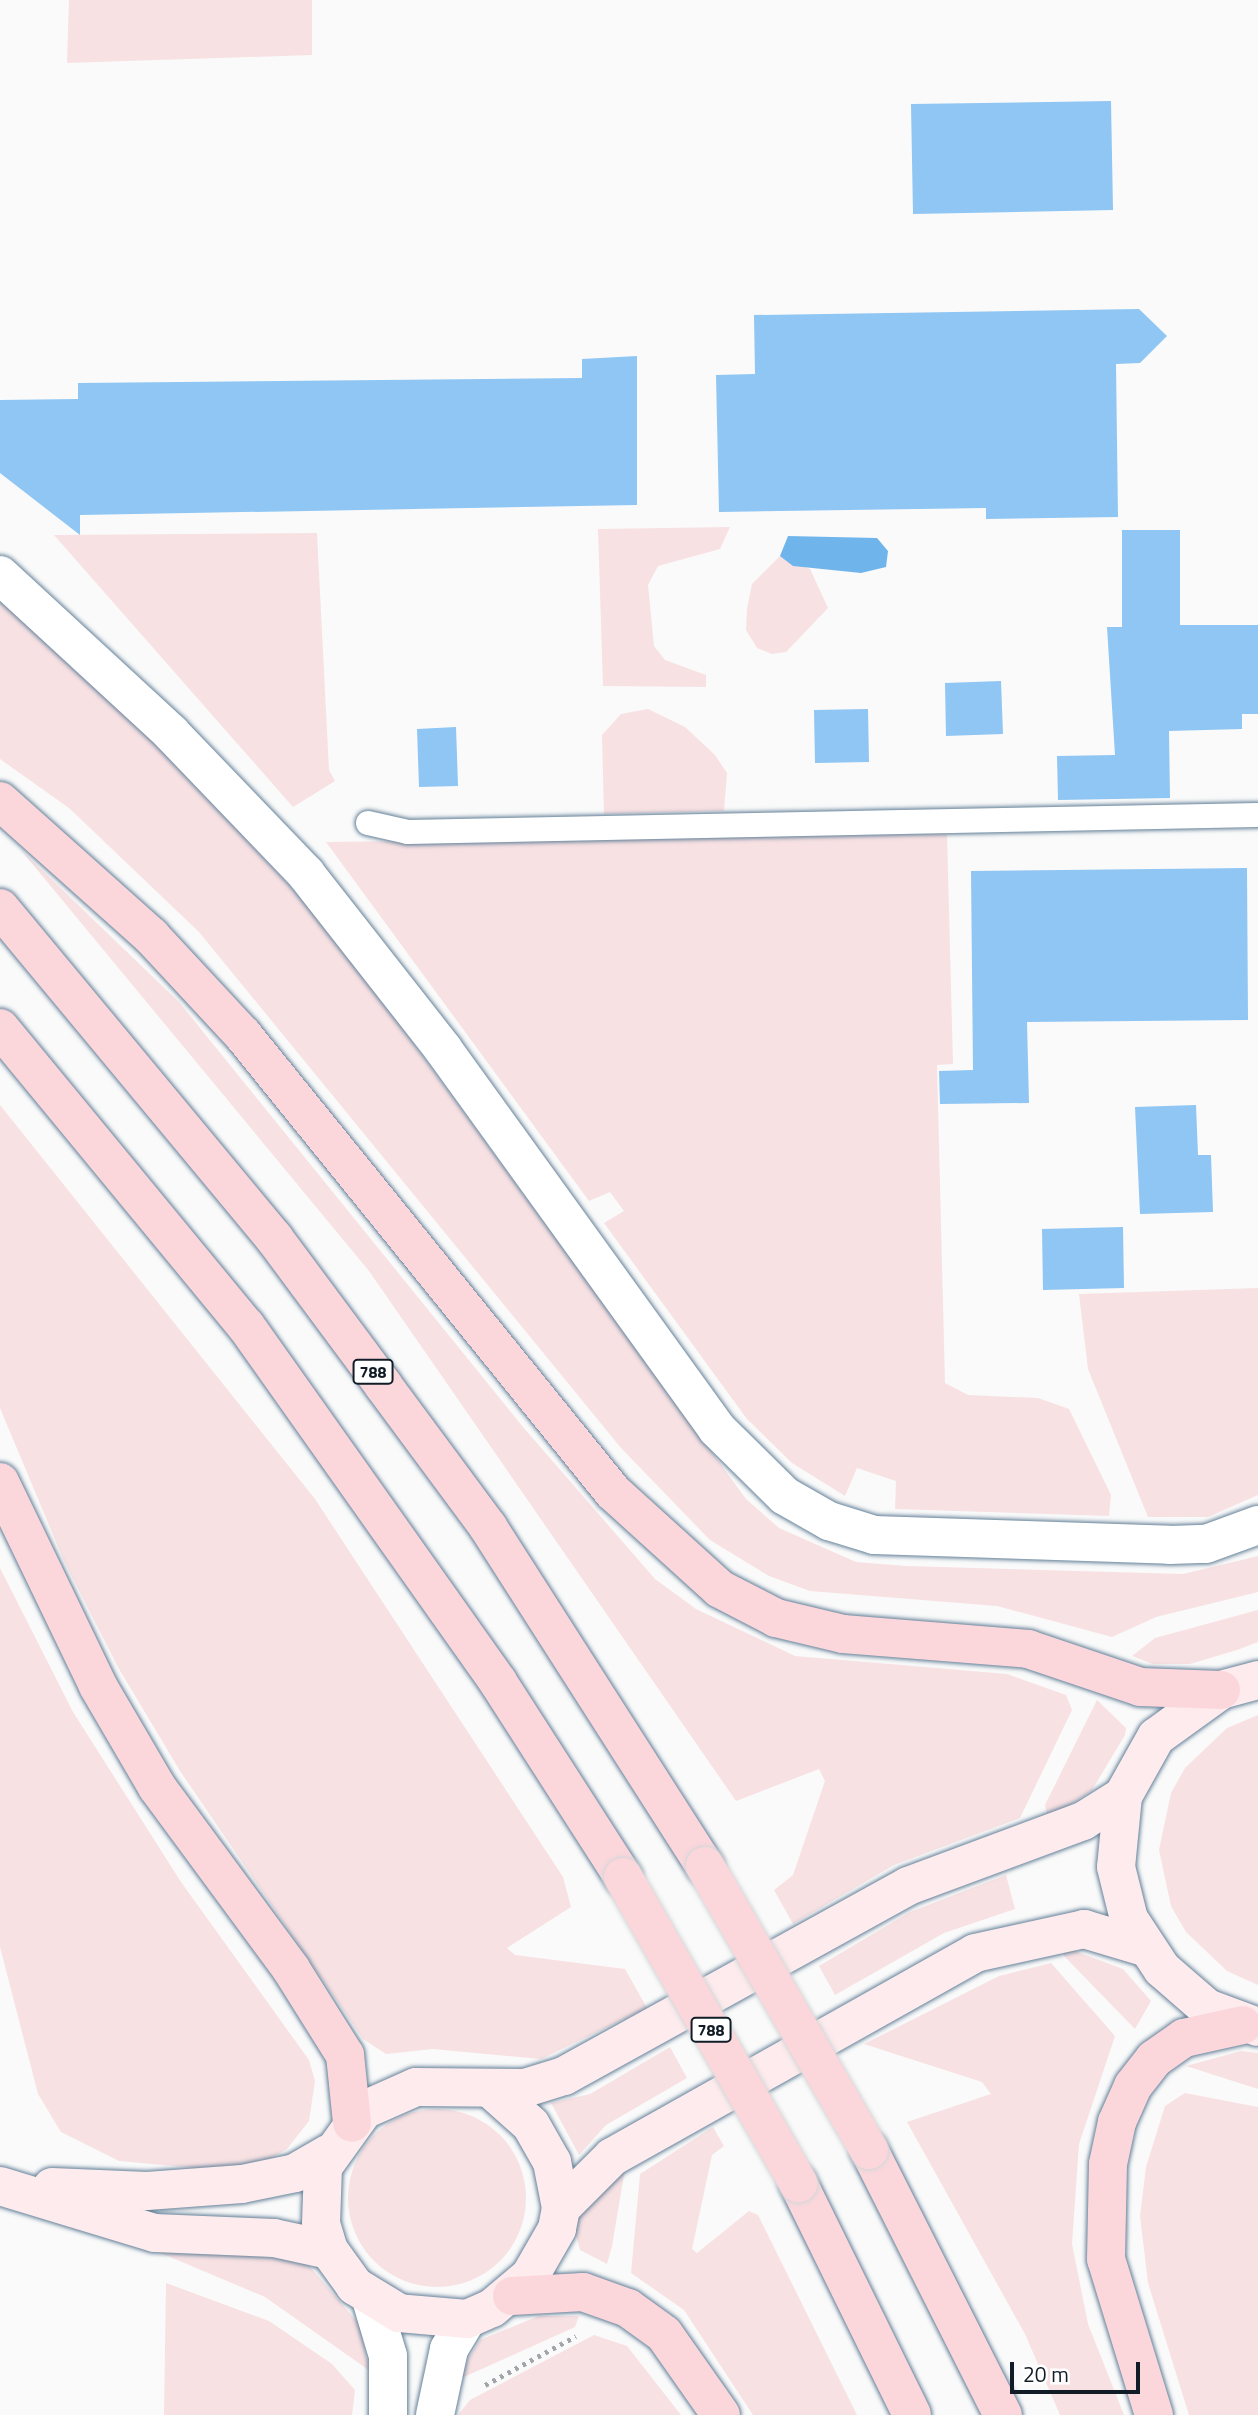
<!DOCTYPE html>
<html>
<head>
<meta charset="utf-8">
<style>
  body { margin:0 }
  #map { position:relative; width:1258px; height:2415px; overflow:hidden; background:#fafafa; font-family:"Titillium Web",sans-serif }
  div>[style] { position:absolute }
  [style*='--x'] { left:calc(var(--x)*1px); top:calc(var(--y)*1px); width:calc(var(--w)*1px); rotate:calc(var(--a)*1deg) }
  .green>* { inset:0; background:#f8e1e3 }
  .round { border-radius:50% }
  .water>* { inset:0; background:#6fb5ec }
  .building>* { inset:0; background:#8fc6f3 }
  .path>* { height:4.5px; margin-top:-2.25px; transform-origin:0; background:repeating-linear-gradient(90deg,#a2a6aa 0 3.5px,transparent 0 8.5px) }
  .roads { filter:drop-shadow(0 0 2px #648199) drop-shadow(0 0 2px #648199) }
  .lane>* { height:24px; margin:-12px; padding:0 12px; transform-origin:12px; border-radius:12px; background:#fff }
  .street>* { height:38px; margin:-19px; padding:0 19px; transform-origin:19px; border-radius:19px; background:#fff }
  .secondary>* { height:38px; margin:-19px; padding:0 19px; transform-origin:19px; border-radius:19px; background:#fdebed }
  .primary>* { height:38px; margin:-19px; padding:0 19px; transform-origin:19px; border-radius:19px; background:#fbd7dc }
  .bridges { filter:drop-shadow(0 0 2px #d4d6d8) drop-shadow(0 0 2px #d4d6d8) }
  .primary-bridge>* { height:38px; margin:-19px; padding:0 19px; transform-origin:19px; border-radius:19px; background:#fbd7dc }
  span { translate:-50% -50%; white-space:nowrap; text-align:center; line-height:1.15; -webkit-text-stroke:7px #fff; paint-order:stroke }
  .shield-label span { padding:2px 5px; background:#fff; border:2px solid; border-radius:5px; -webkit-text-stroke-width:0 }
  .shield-label { font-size:16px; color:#111c26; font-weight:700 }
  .scale { position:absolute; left:1010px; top:2362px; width:130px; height:32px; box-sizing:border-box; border:4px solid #111c26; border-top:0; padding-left:9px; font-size:21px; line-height:24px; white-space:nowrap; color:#111c26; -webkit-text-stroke:5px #fff; paint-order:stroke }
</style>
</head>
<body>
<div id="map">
  <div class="green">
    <div style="clip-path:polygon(69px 0,312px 0,312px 55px,67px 63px)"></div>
    <div style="clip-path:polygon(730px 527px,720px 549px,658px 566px,648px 585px,654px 646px,665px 660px,706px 675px,706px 687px,603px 686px,598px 529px)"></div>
    <div style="clip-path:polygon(317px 533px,329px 770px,335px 781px,293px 807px,54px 535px)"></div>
    <div style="clip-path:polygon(780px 556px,810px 569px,828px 608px,786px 652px,772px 654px,757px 648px,746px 630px,747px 609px,752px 584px)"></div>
    <div style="clip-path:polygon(0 596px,146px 734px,328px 926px,746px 1499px,779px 1528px,856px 1562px,906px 1566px,1183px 1574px,1258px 1556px,1258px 1592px,1156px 1617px,1112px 1637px,997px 1606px,810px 1591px,769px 1576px,710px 1540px,621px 1448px,199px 932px,69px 808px,0 759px)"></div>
    <div style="clip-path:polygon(648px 709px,685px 727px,715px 755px,727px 773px,724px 811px,604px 814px,602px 735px,621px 714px)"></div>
    <div style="clip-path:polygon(947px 834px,953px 1064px,937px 1065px,945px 1383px,968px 1395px,1038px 1398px,1069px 1409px,1111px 1495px,1109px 1516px,895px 1509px,896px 1481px,857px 1468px,845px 1496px,792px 1463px,747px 1419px,604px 1223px,624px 1211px,610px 1192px,589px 1201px,326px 842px)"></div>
    <div style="clip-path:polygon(20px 849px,179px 1002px,523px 1427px,655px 1579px,696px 1609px,795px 1656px,1007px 1674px,1066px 1695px,1072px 1710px,1020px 1818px,894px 1865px,793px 1924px,774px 1890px,793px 1875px,825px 1781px,819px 1769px,736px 1801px,369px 1271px)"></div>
    <div style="clip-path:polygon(0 1105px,315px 1499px,563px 1877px,571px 1907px,507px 1948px,515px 1955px,625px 1969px,647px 2008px,541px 2059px,433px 2049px,386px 2054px,363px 2039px,180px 1771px,119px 1669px,64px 1561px,0 1408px)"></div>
    <div style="clip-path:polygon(1258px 1288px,1258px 1495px,1208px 1517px,1148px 1517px,1088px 1369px,1079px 1294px)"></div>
    <div style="clip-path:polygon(0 1568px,73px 1712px,181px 1882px,309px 2060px,315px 2081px,309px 2121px,287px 2149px,271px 2158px,218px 2170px,119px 2161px,61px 2132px,38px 2094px,0 1947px)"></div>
    <div style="clip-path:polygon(1258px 1610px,1258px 1642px,1237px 1650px,1190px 1664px,1153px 1664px,1132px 1656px,1155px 1638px)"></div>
    <div style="clip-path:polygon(1097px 1700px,1126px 1728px,1125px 1735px,1092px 1790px,1048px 1820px,1045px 1805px)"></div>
    <div style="clip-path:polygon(1258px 1715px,1258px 1985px,1227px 1971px,1186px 1932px,1171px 1906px,1159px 1850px,1171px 1793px,1185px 1768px,1227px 1728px)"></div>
    <div style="clip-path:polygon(1006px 1875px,1015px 1909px,944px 1933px,835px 1995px,819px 1966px,910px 1912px)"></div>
    <div style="clip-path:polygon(1064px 1947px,1123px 1969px,1151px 2001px,1135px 2029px,1064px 1956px)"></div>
    <div style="clip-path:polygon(1051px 1963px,1115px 2036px,1079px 2144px,1072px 2244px,1088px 2324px,1124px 2415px,1060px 2415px,1025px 2334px,907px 2122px,991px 2094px,982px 2082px,864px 2044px,999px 1976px)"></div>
    <div style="clip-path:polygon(670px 2047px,687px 2078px,606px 2125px,579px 2155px,551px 2103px,590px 2094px)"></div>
    <div style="clip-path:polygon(1241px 2051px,1258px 2053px,1258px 2089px,1186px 2066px)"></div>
    <div style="clip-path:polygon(1185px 2093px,1258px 2107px,1258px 2415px,1189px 2415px,1148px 2283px,1140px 2216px,1146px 2167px,1165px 2106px)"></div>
    <div class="round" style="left:348px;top:2109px;width:178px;height:178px"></div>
    <div style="clip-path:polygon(713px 2127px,724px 2146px,712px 2155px,692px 2249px,697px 2253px,749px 2211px,758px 2215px,857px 2415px,753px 2415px,684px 2310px,631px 2273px,640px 2174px)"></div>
    <div style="clip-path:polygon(626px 2163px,612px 2246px,607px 2264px,580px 2250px,575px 2231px,580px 2214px)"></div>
    <div style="clip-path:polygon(144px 2246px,305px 2261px,359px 2324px,370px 2371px,265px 2297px)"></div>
    <div style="clip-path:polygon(166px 2283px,269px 2321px,332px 2364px,355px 2390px,352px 2415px,164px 2415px)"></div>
    <div style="clip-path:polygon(539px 2316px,579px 2316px,575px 2327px,455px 2381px,480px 2340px)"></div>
    <div style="clip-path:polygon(594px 2335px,627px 2346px,681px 2415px,458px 2415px,470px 2400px)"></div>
  </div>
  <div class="water">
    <div style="clip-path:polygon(788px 536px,877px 538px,888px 551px,886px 567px,861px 573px,793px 566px,780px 556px)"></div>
  </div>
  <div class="building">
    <div style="clip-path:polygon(1111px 101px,1113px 210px,913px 214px,911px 104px)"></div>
    <div style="clip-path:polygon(1139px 309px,1167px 336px,1140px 363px,1116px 364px,1118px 517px,986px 519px,986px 508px,719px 512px,716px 375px,755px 374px,754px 315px)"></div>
    <div style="clip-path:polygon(637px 356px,637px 505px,80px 515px,80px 535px,0 473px,0 400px,78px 399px,78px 383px,582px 378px,582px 359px)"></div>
    <div style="clip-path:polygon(1122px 530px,1180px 530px,1180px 625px,1258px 625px,1258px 714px,1242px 714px,1242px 729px,1169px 731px,1170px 798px,1058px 800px,1057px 756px,1115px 755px,1107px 627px,1122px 627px)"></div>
    <div style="clip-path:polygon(1001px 681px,1003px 734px,946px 736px,945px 683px)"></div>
    <div style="clip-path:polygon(868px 709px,869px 762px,815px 763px,814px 710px)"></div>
    <div style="clip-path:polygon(456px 727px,458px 786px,419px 787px,417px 729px)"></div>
    <div style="clip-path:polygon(1247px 868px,1248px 1020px,1027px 1022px,1029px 1103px,940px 1104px,939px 1071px,973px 1070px,971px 871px)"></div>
    <div style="clip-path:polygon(1196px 1105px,1198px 1155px,1211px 1155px,1213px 1212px,1140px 1214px,1135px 1107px)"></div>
    <div style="clip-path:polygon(1123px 1227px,1124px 1288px,1043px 1290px,1042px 1229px)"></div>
  </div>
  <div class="path">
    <div style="--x:485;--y:2385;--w:103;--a:-28.3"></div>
  </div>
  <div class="roads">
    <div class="lane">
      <div style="--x:368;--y:823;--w:41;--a:12.7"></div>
      <div style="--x:408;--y:832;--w:850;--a:-1.15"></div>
    </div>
    <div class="street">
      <div style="--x:0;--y:575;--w:233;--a:42.7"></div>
      <div style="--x:171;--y:733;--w:195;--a:46.2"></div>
      <div style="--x:306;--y:874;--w:222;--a:51.9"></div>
      <div style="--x:443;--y:1049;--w:468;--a:54.2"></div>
      <div style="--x:717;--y:1429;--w:95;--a:44.6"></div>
      <div style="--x:785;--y:1496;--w:51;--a:29.6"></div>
      <div style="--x:829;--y:1521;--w:47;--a:17.3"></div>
      <div style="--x:874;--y:1535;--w:296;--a:1.9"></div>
      <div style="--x:1170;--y:1545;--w:36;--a:-2"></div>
      <div style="--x:1206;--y:1544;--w:55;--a:-20.1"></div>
      <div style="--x:371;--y:2299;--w:59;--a:73.4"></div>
      <div style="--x:388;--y:2356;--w:59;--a:90"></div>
      <div style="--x:435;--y:2415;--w:67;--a:-78"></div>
      <div style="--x:449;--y:2349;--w:35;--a:-59"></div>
    </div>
    <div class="secondary">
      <div style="--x:1258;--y:1680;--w:38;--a:165"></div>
      <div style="--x:1221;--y:1690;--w:80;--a:144.1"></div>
      <div style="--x:1156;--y:1737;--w:68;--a:119.2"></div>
      <div style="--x:1123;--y:1796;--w:71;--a:95.6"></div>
      <div style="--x:1116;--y:1867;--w:54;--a:76"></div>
      <div style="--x:1129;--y:1919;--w:60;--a:56.6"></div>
      <div style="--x:1162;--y:1969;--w:60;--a:40.9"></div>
      <div style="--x:1207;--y:2008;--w:54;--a:20.4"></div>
      <div style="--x:492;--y:2090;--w:52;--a:41.9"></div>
      <div style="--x:531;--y:2125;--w:43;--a:60.4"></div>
      <div style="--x:552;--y:2162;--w:47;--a:78.9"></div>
      <div style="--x:561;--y:2208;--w:21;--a:101"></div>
      <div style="--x:557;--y:2229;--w:54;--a:119.9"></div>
      <div style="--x:530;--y:2276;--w:50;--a:139.9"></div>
      <div style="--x:492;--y:2308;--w:27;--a:156"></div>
      <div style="--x:467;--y:2319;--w:68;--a:-175"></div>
      <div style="--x:399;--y:2313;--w:52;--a:-148.5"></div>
      <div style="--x:355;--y:2286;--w:44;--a:-125.8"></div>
      <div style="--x:329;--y:2250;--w:27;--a:-107"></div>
      <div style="--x:321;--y:2224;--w:57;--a:-88"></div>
      <div style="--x:323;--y:2167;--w:70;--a:-54.3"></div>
      <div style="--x:364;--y:2110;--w:57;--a:-23.9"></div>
      <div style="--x:416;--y:2087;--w:109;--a:0.5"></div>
      <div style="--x:525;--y:2088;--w:41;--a:-17.1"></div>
      <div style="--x:564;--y:2076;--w:393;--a:-28.9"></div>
      <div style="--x:908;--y:1886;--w:187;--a:-20.4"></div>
      <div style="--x:1083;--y:1821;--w:47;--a:-32"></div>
      <div style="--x:0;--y:2186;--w:162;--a:16.9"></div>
      <div style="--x:155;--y:2233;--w:119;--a:2.4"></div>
      <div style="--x:274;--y:2238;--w:56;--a:12.3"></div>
      <div style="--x:52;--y:2187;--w:95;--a:2.4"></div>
      <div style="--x:147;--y:2191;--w:95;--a:-4.2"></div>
      <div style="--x:242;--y:2184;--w:54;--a:-11.7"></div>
      <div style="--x:295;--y:2173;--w:39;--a:-30"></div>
      <div style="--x:561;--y:2208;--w:72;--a:-45"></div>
      <div style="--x:612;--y:2157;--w:416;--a:-29.3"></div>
      <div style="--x:975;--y:1953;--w:112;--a:-12.4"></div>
      <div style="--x:1084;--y:1929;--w:63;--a:16.7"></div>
    </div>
    <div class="primary">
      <div style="--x:0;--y:801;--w:203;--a:41.8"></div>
      <div style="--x:151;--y:936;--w:135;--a:47.1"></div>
      <div style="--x:243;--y:1035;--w:588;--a:51.01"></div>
      <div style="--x:613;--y:1492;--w:144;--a:42.2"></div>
      <div style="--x:720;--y:1589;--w:63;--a:27.4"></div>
      <div style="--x:776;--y:1618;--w:69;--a:13.4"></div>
      <div style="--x:843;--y:1634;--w:186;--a:4.6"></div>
      <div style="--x:1028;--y:1649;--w:118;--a:18.7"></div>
      <div style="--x:1140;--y:1687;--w:81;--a:2.1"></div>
      <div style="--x:0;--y:908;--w:429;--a:50.3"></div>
      <div style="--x:274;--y:1238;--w:183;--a:53.4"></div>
      <div style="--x:383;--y:1385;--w:177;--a:53.5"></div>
      <div style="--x:488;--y:1527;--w:403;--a:57.4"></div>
      <div style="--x:0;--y:1028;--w:386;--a:50.5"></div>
      <div style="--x:246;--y:1326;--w:436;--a:54.7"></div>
      <div style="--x:498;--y:1682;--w:232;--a:57.3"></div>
      <div style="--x:0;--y:1482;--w:226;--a:64.3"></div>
      <div style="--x:98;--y:1686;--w:117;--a:59.7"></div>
      <div style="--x:157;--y:1787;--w:226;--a:53.6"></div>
      <div style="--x:291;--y:1969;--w:102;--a:57.9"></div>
      <div style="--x:345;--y:2055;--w:68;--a:84.1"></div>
      <div style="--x:869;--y:2150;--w:297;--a:63.2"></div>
      <div style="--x:798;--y:2183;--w:258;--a:63.8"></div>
      <div style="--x:512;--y:2296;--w:71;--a:-3.2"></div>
      <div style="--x:583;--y:2292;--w:48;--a:19.6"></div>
      <div style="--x:628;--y:2308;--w:44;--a:35.8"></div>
      <div style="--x:664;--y:2334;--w:99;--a:54.9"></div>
      <div style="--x:1154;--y:2415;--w:163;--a:-107.1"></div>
      <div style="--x:1106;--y:2259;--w:95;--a:-88.8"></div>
      <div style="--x:1108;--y:2164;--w:43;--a:-77.9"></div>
      <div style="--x:1117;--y:2122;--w:39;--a:-66"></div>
      <div style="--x:1133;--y:2086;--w:34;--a:-52"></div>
      <div style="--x:1154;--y:2059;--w:37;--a:-35"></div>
      <div style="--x:1184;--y:2038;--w:60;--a:-12.4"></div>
    </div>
  </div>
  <div class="bridges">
    <div class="primary-bridge">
      <div style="--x:705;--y:1866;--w:328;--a:60"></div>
      <div style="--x:623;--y:1877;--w:353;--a:60.2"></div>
    </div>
  </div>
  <div class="shield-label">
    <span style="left:373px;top:1372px">788</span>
    <span style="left:711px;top:2030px">788</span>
  </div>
  <div class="scale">20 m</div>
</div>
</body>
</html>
